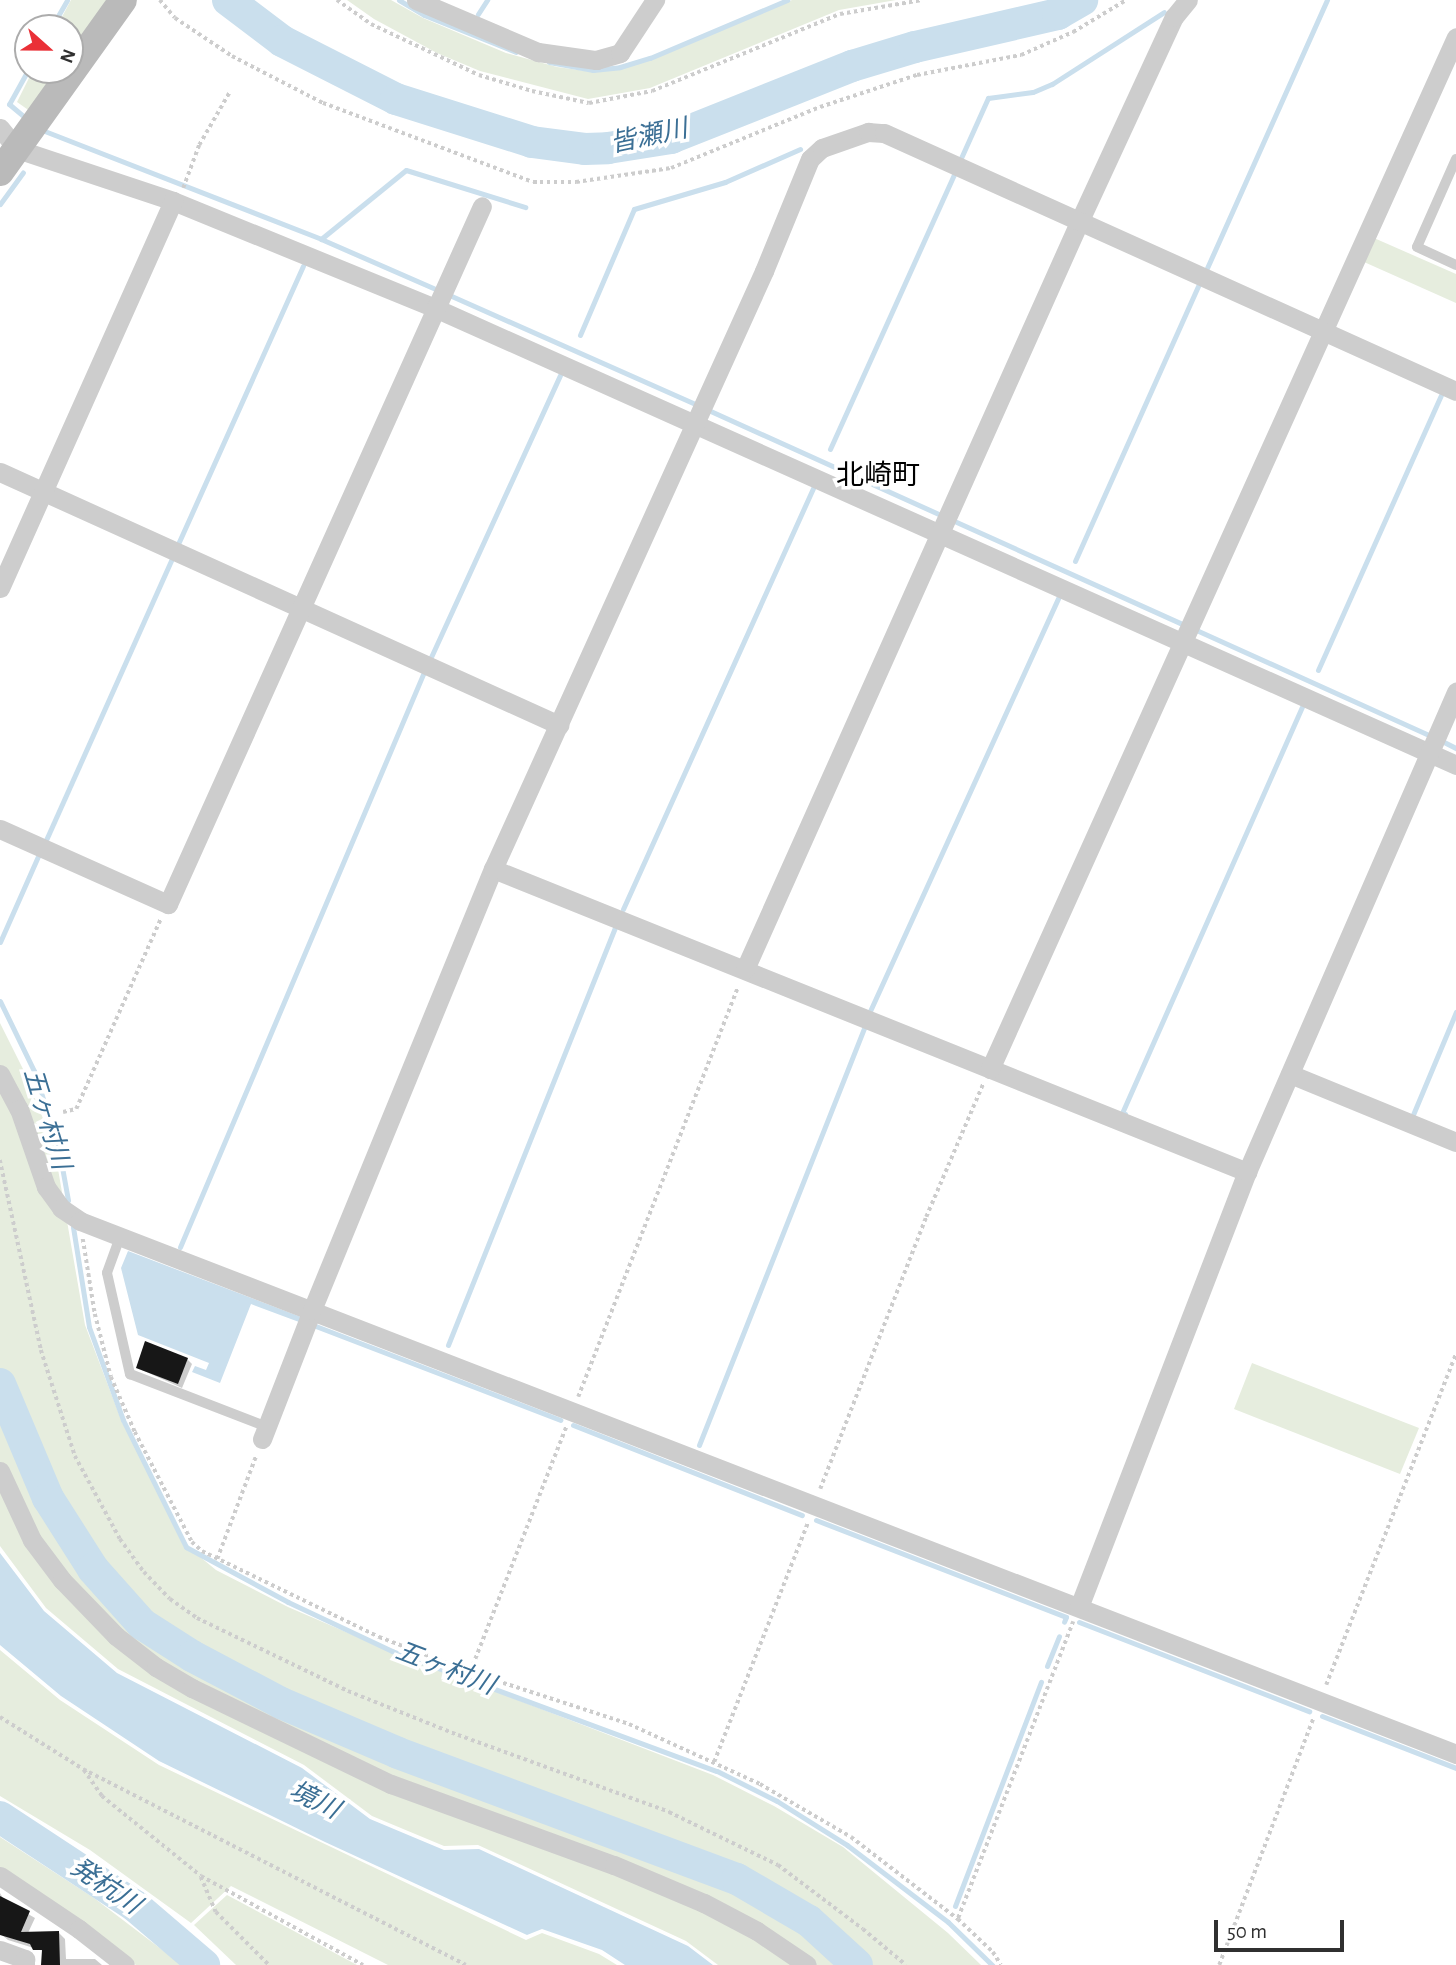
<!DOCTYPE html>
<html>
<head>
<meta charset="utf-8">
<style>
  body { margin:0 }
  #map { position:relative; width:1456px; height:1965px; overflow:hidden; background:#fff; font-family:"Alegreya Sans","Noto Sans JP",sans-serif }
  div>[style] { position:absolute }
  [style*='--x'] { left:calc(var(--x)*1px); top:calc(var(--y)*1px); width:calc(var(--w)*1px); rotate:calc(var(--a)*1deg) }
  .green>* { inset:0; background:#e6edde }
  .water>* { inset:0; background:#cadfed }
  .shadow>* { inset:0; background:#0003 }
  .stream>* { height:5px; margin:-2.5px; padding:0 2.5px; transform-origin:2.5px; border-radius:2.5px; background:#cadfed }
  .river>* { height:32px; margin:-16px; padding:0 16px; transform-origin:16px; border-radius:16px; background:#cadfed }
  .building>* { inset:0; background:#171717 }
  .path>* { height:3.5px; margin-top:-1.75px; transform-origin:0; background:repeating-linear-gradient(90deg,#cdcdcd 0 3.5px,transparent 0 7px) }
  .service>* { height:10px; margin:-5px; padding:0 5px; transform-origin:5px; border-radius:5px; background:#cdcdcd }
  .minor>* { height:19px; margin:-9.5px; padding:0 9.5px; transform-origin:9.5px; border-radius:9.5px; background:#cdcdcd }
  .secondary>* { height:28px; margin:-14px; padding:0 14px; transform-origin:14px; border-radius:14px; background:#bababa }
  span { translate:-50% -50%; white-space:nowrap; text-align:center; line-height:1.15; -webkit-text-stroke:7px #fff; paint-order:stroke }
  .water-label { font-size:26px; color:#3b6f95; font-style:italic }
  .quarter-label { font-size:28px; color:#000 }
  .north { position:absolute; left:14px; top:14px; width:70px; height:70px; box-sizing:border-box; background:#fff; border:2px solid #acacac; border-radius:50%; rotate:111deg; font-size:19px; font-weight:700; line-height:28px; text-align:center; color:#303030 }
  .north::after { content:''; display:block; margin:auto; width:24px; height:32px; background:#ea3037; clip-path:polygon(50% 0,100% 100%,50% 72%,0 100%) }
  .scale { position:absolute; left:1214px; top:1920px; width:130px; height:32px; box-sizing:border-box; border:4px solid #303030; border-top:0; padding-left:9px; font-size:21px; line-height:24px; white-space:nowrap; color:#303030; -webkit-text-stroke:5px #fff; paint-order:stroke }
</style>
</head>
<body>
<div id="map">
  <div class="green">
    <div style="clip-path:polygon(71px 0,117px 0,70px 64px,70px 28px,56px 28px)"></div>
    <div style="clip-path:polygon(347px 0,391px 0,423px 18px,506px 53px,557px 67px,593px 72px,621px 69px,645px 61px,792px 0,896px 0,839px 10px,650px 88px,588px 99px,480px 71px,437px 53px,374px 19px)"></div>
    <div style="clip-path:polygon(33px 70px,66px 70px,34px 114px,17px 102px)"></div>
    <div style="clip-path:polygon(1374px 238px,1456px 274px,1456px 303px,1364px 262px)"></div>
    <div style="clip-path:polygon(0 1023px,24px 1071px,54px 1146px,85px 1325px,122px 1422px,188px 1547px,216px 1570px,288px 1607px,390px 1651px,713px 1775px,774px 1806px,843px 1847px,948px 1933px,981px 1965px,718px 1965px,686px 1941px,478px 1845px,444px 1846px,372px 1816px,304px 1765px,118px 1669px,46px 1608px,0 1546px)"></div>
    <div style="clip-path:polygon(1252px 1363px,1419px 1428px,1400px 1474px,1234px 1409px)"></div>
    <div style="clip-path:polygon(0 1650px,60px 1700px,159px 1765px,526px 1940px,542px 1933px,599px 1954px,617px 1965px,388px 1965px,231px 1886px,191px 1923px,90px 1850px,0 1796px)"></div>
    <div style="clip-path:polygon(0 1837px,94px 1898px,182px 1965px,136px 1965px,82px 1923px,0 1870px)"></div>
    <div style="clip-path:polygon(227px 1895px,357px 1965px,236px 1965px,194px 1925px)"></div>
  </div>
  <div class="water">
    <div style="clip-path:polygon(128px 1251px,301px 1317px,299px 1322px,251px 1304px,220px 1383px,192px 1372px,195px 1366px,206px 1370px,209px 1363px,138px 1335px,121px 1268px)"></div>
    <div style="clip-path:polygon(0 1553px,44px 1611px,117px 1673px,302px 1768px,370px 1819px,444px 1850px,479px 1849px,688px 1946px,713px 1965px,625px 1965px,602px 1950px,542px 1929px,527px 1935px,325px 1842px,159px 1761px,61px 1696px,0 1645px)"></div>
  </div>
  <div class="shadow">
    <div style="clip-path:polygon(187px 1359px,192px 1364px,182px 1388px,142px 1370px)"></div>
    <div style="clip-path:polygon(0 1893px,4px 1900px,35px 1918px,28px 1933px,59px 1933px,65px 1939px,66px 1959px,95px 1959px,102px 1965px,43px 1965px,53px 1954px,8px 1940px,2px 1935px)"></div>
  </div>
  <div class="stream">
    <div style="--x:399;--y:0;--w:29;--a:31"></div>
    <div style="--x:424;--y:15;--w:99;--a:21.9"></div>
    <div style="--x:478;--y:14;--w:17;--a:-57"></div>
    <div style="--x:51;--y:28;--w:32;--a:-60"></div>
    <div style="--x:549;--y:62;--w:45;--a:10.3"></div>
    <div style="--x:593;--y:70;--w:27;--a:-6"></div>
    <div style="--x:620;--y:67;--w:31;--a:-17"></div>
    <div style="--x:650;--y:58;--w:149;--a:-22.9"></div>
    <div style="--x:28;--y:70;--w:39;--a:119"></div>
    <div style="--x:9;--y:104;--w:25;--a:40"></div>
    <div style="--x:42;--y:130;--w:300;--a:21.3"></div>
    <div style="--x:321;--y:239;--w:128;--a:23.6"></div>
    <div style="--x:961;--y:158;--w:66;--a:-65.8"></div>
    <div style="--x:988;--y:98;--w:45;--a:-7.6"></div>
    <div style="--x:1033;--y:92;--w:21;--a:-23"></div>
    <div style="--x:1052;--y:84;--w:133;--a:-32.7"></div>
    <div style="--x:0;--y:204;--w:39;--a:-54"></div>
    <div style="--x:321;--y:239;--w:109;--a:-39.1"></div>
    <div style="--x:406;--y:170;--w:125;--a:17.3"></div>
    <div style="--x:1207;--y:268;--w:294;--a:-65.9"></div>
    <div style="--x:447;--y:294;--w:274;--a:23.9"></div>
    <div style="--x:580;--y:335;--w:137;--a:-66.8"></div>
    <div style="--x:634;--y:209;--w:95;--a:-16.5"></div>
    <div style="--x:725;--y:182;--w:82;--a:-23.7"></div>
    <div style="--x:706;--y:409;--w:260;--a:24.3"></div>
    <div style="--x:830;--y:449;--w:304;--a:-65.7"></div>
    <div style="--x:952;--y:520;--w:256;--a:24.3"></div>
    <div style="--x:178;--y:544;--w:305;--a:-65.8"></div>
    <div style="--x:1075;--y:561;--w:306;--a:-65.9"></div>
    <div style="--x:1194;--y:629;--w:260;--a:24.3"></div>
    <div style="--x:431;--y:657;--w:310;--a:-65.4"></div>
    <div style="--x:1318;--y:670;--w:301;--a:-65.9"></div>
    <div style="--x:1440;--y:740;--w:18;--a:27"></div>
    <div style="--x:46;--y:840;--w:309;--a:-65.9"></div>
    <div style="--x:623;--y:909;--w:465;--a:-65.7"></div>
    <div style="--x:0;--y:942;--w:96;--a:-66.1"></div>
    <div style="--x:0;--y:1001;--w:78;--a:64.1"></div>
    <div style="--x:34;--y:1071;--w:78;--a:72"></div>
    <div style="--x:58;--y:1145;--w:56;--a:79.7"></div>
    <div style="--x:870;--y:1011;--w:454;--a:-65.5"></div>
    <div style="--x:1125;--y:1114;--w:3;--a:-162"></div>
    <div style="--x:1122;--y:1113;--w:444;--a:-66.1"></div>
    <div style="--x:1412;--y:1117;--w:114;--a:-67.3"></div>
    <div style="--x:73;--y:1227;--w:101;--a:80.9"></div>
    <div style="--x:89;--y:1327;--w:99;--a:69.9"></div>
    <div style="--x:123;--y:1420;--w:142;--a:63.6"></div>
    <div style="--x:186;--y:1547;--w:116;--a:28.3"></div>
    <div style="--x:288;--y:1602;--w:115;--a:25.2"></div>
    <div style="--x:392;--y:1651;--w:346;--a:20.3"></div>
    <div style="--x:717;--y:1771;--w:67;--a:26.6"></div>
    <div style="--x:777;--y:1801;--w:83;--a:32.2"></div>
    <div style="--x:847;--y:1845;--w:127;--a:37.3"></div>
    <div style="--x:948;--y:1922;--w:62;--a:44.3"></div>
    <div style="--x:180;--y:1247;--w:625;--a:-67.01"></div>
    <div style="--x:313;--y:1325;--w:265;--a:21"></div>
    <div style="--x:448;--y:1345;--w:451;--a:-68.2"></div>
    <div style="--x:573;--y:1425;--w:246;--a:21.5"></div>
    <div style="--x:699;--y:1445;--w:451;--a:-68.4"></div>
    <div style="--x:816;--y:1520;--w:268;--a:21.2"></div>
    <div style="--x:1066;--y:1617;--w:5;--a:112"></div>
    <div style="--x:1079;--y:1622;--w:247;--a:21.2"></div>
    <div style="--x:1047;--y:1666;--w:32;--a:-68"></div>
    <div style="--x:1322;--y:1716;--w:144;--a:21.2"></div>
    <div style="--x:955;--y:1906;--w:240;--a:-69"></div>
  </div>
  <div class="river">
    <div style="--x:228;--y:0;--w:68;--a:37.2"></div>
    <div style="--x:282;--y:41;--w:128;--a:27"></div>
    <div style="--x:396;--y:99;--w:143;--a:17.5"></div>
    <div style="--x:532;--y:142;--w:53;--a:7.5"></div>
    <div style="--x:585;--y:149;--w:23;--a:-2"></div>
    <div style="--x:608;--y:148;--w:64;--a:-9"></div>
    <div style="--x:671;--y:138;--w:195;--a:-21.7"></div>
    <div style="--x:852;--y:66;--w:66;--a:-16.8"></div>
    <div style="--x:915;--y:47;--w:147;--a:-13"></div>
    <div style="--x:1058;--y:14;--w:28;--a:-30"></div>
    <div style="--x:0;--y:1384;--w:124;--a:67.2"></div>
    <div style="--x:48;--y:1498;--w:84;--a:57.6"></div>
    <div style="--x:93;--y:1569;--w:74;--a:48.3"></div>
    <div style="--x:142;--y:1624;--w:59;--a:32.6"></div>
    <div style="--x:192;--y:1656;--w:101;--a:27.8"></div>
    <div style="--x:281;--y:1703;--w:127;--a:23.1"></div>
    <div style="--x:398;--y:1753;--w:362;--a:20.4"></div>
    <div style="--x:737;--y:1879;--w:83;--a:30.3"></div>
    <div style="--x:809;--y:1921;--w:65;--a:42.5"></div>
    <div style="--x:0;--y:1817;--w:162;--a:33.4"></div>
    <div style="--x:135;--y:1906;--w:91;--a:40.5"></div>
  </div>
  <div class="building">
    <div style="clip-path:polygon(145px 1341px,188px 1358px,178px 1384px,136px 1368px)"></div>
    <div style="clip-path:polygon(0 1896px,30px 1911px,21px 1932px,59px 1931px,60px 1965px,41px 1965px,42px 1950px,33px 1950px,30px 1944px,0 1935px)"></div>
  </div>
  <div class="path">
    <div style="--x:160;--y:0;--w:23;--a:50"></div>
    <div style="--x:175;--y:18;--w:69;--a:33.7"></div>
    <div style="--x:232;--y:56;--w:102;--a:27.3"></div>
    <div style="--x:323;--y:103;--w:224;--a:20.6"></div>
    <div style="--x:533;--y:182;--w:43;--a:0"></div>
    <div style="--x:576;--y:182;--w:96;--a:-8.4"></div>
    <div style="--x:671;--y:168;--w:161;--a:-22.3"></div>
    <div style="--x:820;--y:107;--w:102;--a:-18.3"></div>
    <div style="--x:917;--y:75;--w:106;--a:-10.9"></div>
    <div style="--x:1021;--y:55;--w:57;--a:-23.9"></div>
    <div style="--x:1073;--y:32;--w:62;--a:-31.1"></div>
    <div style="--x:337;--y:0;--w:42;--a:35.2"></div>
    <div style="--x:371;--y:24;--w:119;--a:25.3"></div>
    <div style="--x:479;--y:75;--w:55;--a:16.8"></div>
    <div style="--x:532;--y:91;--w:58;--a:11.9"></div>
    <div style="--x:589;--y:103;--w:64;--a:-10.8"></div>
    <div style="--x:652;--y:91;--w:203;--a:-22.3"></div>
    <div style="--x:840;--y:14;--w:83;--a:-9.7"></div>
    <div style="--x:183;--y:188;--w:46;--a:-69.6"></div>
    <div style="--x:199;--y:145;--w:60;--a:-60"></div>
    <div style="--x:63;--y:1112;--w:13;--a:-13"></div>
    <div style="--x:76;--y:1109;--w:209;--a:-66"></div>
    <div style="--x:0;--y:1160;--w:194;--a:77.8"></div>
    <div style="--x:41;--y:1350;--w:111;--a:72.2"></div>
    <div style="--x:75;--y:1456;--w:94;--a:61.5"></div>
    <div style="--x:120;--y:1539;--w:41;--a:54"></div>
    <div style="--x:144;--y:1572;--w:37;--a:46"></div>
    <div style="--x:170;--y:1599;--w:33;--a:35"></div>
    <div style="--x:197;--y:1618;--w:168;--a:25.8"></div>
    <div style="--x:348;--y:1691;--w:118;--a:21.8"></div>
    <div style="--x:458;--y:1735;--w:225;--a:20"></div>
    <div style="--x:669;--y:1812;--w:121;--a:25.9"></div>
    <div style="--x:778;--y:1865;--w:106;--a:37"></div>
    <div style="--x:863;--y:1929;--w:56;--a:39.9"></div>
    <div style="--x:83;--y:1239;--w:76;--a:80.9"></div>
    <div style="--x:95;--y:1314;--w:65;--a:75.7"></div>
    <div style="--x:111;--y:1377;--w:60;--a:66.4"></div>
    <div style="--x:135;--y:1432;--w:124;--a:62.6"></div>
    <div style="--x:192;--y:1542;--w:13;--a:42"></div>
    <div style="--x:202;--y:1551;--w:197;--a:25.9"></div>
    <div style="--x:379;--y:1637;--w:97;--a:21"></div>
    <div style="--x:470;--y:1672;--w:167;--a:18.1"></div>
    <div style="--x:629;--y:1724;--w:144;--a:24.6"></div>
    <div style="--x:760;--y:1784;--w:105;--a:30.2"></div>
    <div style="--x:851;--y:1837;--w:135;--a:37.5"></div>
    <div style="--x:958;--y:1919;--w:48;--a:43.3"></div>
    <div style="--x:993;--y:1952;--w:15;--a:58"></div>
    <div style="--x:578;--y:1397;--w:440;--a:-68.7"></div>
    <div style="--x:820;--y:1489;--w:292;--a:-68.7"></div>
    <div style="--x:926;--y:1217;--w:145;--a:-66.8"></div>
    <div style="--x:217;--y:1559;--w:110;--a:-69.3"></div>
    <div style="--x:470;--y:1672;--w:263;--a:-68.6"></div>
    <div style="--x:1326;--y:1685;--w:356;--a:-68.6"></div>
    <div style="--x:0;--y:1717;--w:98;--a:32.1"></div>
    <div style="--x:83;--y:1769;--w:430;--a:27.1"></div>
    <div style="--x:714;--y:1762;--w:258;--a:-68.6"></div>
    <div style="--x:84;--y:1770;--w:32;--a:55"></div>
    <div style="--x:102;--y:1796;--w:127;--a:38.9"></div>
    <div style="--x:201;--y:1876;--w:185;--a:28.8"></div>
    <div style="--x:201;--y:1877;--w:38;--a:67"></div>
    <div style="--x:216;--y:1912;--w:75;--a:45"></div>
    <div style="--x:958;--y:1918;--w:318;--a:-68.8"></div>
    <div style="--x:1219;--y:1965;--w:263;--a:-69.1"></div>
  </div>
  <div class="service">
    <div style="--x:1456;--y:159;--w:96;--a:113.9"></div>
    <div style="--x:1417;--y:247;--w:43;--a:24.8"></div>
    <div style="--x:120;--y:1237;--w:38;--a:110"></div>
    <div style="--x:107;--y:1273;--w:104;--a:77.2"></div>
    <div style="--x:130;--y:1374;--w:147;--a:21.1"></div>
  </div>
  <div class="minor">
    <div style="--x:416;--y:0;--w:133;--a:23.1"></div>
    <div style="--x:538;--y:52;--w:59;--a:7.9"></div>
    <div style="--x:596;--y:60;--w:25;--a:-16"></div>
    <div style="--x:620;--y:53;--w:64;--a:-56.6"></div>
    <div style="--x:0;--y:128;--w:27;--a:51"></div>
    <div style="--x:17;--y:149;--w:164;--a:18.4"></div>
    <div style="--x:173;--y:201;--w:283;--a:22.2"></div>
    <div style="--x:435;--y:308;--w:1119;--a:24.11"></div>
    <div style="--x:0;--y:472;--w:614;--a:24.35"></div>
    <div style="--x:0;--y:588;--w:424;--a:-65.9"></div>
    <div style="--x:0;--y:829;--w:184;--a:24.1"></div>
    <div style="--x:168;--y:904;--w:765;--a:-65.78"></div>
    <div style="--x:493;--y:869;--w:813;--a:21.89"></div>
    <div style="--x:745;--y:969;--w:821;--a:-65.9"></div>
    <div style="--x:1080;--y:220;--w:224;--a:-65.2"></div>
    <div style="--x:1174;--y:17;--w:22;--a:-51"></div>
    <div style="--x:990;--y:1069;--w:1132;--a:-65.7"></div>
    <div style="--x:0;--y:1074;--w:40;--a:62"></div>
    <div style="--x:19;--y:1109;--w:83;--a:70.9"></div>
    <div style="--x:46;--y:1187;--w:26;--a:54"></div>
    <div style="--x:61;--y:1208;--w:23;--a:34"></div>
    <div style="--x:80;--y:1221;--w:1476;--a:21.17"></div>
    <div style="--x:1290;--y:1074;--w:179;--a:22.3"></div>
    <div style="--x:262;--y:1439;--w:138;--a:-68.8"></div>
    <div style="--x:312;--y:1310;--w:477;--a:-67.7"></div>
    <div style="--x:493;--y:869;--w:657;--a:-65.62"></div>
    <div style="--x:764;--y:271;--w:121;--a:-67.7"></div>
    <div style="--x:810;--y:159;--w:16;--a:-43"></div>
    <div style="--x:822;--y:148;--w:49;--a:-19.2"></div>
    <div style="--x:868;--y:132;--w:16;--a:4"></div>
    <div style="--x:884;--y:133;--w:627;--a:24.28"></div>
    <div style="--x:0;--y:1471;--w:76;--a:65.1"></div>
    <div style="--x:32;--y:1540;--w:50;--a:53.1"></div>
    <div style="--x:62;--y:1580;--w:78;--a:46"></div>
    <div style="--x:116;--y:1636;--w:51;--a:37.8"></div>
    <div style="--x:156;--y:1667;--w:42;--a:30.3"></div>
    <div style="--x:192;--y:1688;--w:221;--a:25.8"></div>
    <div style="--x:391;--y:1784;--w:237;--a:20"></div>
    <div style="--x:614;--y:1865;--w:98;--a:22.9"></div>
    <div style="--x:704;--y:1903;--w:60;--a:27.8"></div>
    <div style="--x:757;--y:1931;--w:60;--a:34.2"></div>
    <div style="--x:1079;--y:1607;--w:466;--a:-68.9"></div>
    <div style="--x:1247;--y:1172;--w:524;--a:-66.47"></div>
    <div style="--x:0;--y:1876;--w:95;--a:33.9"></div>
    <div style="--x:79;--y:1929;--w:58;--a:38"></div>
    <div style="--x:0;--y:1950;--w:27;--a:20"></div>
    <div style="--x:25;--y:1959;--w:6;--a:90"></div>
  </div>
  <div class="secondary">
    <div style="--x:0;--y:172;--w:211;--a:-54.4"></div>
  </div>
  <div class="water-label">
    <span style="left:649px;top:137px;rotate:-12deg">皆瀬川</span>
    <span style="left:46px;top:1119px;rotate:73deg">五ヶ村川</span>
    <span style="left:445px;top:1669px;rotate:21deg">五ヶ村川</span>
    <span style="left:314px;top:1801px;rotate:26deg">境川</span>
    <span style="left:105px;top:1887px;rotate:34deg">発杭川</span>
  </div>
  <div class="quarter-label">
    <span style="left:878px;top:476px">北崎町</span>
  </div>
  <div class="north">N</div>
  <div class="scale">50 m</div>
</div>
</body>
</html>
